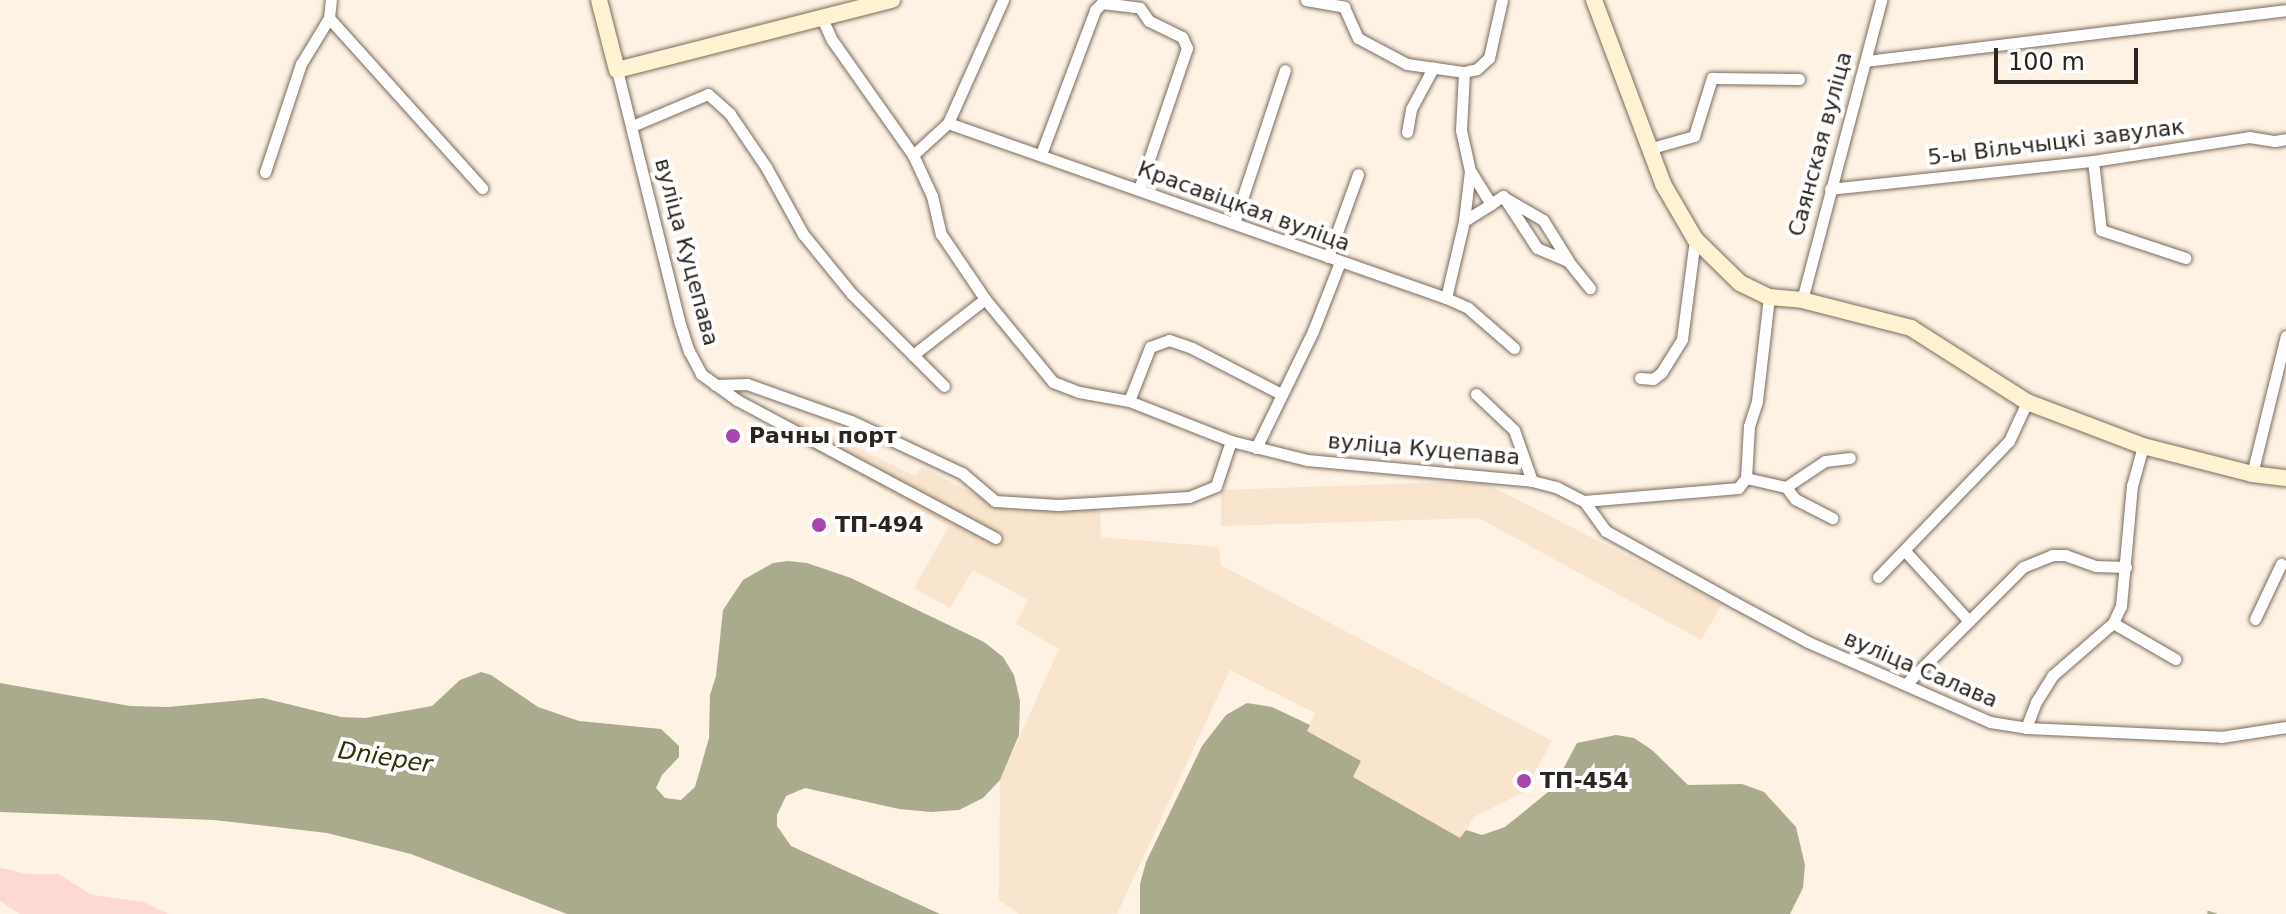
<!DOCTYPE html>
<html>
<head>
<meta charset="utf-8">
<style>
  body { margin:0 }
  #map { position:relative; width:2286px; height:914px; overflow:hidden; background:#fef2e4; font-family:"DejaVu Sans",sans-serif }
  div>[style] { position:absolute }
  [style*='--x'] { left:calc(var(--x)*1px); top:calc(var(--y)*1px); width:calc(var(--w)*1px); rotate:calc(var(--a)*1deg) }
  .built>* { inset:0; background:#f9e4cd }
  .green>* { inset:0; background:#fed9d4 }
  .water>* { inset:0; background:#aaab8c }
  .stream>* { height:3px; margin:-1.5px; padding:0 1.5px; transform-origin:1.5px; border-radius:1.5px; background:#aaab8c }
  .roads { filter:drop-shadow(0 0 2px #796b5d) drop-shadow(0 0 2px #796b5d) }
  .street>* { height:11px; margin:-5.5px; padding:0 5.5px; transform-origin:5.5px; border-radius:5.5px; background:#fff }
  .secondary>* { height:16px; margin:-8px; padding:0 8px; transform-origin:8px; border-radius:8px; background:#fdf2d2 }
  .dots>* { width:22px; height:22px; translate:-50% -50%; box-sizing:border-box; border:4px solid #fff; border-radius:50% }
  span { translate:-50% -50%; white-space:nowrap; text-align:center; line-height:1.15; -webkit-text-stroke:8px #fff; paint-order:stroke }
  .street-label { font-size:22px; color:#2b251f }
  .poi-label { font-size:22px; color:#2b251f; font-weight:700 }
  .left { translate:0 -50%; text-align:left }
  .water-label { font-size:24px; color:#303007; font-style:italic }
  .scale { position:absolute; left:1994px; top:48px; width:144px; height:36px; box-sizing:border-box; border:4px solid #2b251f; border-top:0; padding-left:10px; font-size:24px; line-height:28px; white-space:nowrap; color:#2b251f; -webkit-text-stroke:6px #fff; paint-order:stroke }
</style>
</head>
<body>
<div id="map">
  <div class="built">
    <div style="clip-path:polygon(791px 416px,915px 476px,922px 467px,1006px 510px,1100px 506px,1101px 537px,1219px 547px,1221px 565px,1552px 741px,1524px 792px,1474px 817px,1460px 839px,1353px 777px,1361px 761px,1307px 731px,1315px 713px,1230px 670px,1117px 914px,1019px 914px,999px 900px,1000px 780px,1059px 649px,1016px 624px,1028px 600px,973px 570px,950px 608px,914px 588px,949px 526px,783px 433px)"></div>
    <div style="clip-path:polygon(1481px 481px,1722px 604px,1701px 640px,1479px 518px,1221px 526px,1221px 490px)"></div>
  </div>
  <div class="green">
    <div style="clip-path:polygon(0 868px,28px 874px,59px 874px,92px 895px,144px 902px,168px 914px,20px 914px,0 901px)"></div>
  </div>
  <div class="water">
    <div style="clip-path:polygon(788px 561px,807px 563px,851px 578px,984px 642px,1003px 657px,1014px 675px,1020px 701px,1019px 735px,1000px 780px,983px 798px,959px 810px,931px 812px,899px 809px,805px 788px,786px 796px,777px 815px,777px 826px,791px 846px,940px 914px,567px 914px,411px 854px,327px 833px,214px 820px,0 812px,0 683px,130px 706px,168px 707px,263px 698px,341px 717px,365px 718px,432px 706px,460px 680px,481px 672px,491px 675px,538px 707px,579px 721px,661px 729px,679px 746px,679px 757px,662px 775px,656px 788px,665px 798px,681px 800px,695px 787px,709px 738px,710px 695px,716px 676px,723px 610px,743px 580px,773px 563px)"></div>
    <div style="clip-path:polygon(1247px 703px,1272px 707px,1310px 725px,1307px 731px,1361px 761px,1353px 777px,1460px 838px,1466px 830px,1482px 835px,1505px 827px,1553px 788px,1577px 743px,1616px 735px,1634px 738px,1652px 750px,1688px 785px,1742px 784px,1764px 792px,1796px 827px,1805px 865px,1803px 888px,1790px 914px,1140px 914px,1140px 884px,1146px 862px,1202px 746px,1226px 715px)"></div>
  </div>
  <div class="stream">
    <div style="--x:2208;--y:912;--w:7;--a:16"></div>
  </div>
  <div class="roads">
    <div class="street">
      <div style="--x:1306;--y:0;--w:39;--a:10"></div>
      <div style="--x:1344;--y:7;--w:34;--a:66"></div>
      <div style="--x:1358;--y:38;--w:55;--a:28"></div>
      <div style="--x:1407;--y:64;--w:58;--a:8"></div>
      <div style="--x:329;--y:18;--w:229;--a:48"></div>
      <div style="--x:822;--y:18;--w:24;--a:66"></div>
      <div style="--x:832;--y:40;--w:141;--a:54.8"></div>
      <div style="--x:913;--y:155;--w:45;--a:65.1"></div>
      <div style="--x:932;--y:196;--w:39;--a:77"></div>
      <div style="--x:941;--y:234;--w:78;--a:55.9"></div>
      <div style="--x:985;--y:299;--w:107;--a:50.7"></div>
      <div style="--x:1053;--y:382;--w:28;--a:21"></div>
      <div style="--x:1079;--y:392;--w:51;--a:10.2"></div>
      <div style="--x:1129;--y:401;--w:110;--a:21.4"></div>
      <div style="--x:1231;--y:441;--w:78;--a:14"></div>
      <div style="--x:1307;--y:460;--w:226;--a:5.3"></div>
      <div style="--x:1532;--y:481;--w:25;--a:14"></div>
      <div style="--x:1556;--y:487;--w:31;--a:27"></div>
      <div style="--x:1584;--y:501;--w:37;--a:54"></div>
      <div style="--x:1606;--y:531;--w:146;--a:29"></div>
      <div style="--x:1734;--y:602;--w:84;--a:28.4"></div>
      <div style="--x:1808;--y:642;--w:199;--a:23.7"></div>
      <div style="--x:1990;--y:722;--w:36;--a:9"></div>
      <div style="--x:2026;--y:728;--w:195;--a:2.6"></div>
      <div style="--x:2221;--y:737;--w:66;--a:-8.7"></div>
      <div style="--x:1866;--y:61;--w:423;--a:-6.9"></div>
      <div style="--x:617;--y:70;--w:259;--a:76.1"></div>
      <div style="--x:679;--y:321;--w:32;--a:72"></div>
      <div style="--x:689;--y:351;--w:26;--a:62"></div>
      <div style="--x:701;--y:374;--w:44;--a:35.8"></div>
      <div style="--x:737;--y:400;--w:293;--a:28.1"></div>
      <div style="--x:948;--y:123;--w:528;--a:19.36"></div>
      <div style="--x:1446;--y:298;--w:24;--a:24"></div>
      <div style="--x:1468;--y:308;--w:61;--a:41"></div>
      <div style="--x:632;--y:126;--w:82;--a:-22.8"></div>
      <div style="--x:708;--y:94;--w:30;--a:42"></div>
      <div style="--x:730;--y:114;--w:64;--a:55.8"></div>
      <div style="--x:766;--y:167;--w:77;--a:61.1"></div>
      <div style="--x:803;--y:234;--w:77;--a:50.8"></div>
      <div style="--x:852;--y:294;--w:130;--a:45"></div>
      <div style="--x:1407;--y:132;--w:23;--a:-80"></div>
      <div style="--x:1411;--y:109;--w:47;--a:-61.8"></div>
      <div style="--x:1648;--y:149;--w:48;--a:-15.8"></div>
      <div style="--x:1694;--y:136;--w:61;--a:-72.8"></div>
      <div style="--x:1712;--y:78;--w:87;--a:0.7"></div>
      <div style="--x:1041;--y:154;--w:154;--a:-69.4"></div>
      <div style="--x:1095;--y:10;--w:10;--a:-45"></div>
      <div style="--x:1102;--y:3;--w:38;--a:7"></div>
      <div style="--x:913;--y:155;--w:47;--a:-42.4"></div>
      <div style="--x:948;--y:123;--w:135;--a:-65.9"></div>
      <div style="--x:2093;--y:161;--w:69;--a:83.4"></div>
      <div style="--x:2101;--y:230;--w:89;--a:18.4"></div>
      <div style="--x:265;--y:172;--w:114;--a:-71.6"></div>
      <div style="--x:301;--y:64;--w:54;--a:-58.7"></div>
      <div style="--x:329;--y:18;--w:18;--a:-84"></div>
      <div style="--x:1139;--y:189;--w:149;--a:-71.2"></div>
      <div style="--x:1187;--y:48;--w:12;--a:-114"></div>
      <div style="--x:1182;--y:37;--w:37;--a:-154"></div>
      <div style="--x:1149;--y:21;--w:16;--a:-125"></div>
      <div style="--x:1830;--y:189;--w:264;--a:-6.1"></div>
      <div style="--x:2093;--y:161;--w:158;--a:-8.7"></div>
      <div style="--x:2249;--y:137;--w:26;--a:9"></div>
      <div style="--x:2275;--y:141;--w:11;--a:-10"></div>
      <div style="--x:1505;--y:198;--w:44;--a:30.1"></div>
      <div style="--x:1543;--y:220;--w:47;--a:58"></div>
      <div style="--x:1491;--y:204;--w:14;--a:-34"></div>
      <div style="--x:1503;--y:196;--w:62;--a:56.8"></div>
      <div style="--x:1537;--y:248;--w:34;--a:23"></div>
      <div style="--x:1568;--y:261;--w:35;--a:51"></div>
      <div style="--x:1464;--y:221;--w:32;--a:-32"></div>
      <div style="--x:1491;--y:204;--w:39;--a:-122"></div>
      <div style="--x:1234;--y:223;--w:161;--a:-71.6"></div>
      <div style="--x:1328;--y:257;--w:88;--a:-70.1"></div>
      <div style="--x:1446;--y:298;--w:79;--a:-76.8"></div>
      <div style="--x:1464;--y:221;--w:50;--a:-83.2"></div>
      <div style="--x:1470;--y:171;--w:42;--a:-102.4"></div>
      <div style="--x:1461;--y:130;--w:58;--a:-87"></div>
      <div style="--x:1464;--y:72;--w:13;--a:-13"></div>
      <div style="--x:1477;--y:69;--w:16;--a:-43"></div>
      <div style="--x:1489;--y:58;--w:59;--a:-77.4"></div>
      <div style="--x:1802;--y:300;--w:310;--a:-75.2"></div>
      <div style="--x:913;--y:355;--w:91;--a:-37.9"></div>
      <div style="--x:1640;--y:378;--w:13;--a:4"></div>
      <div style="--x:1653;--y:379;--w:10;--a:-37"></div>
      <div style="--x:1661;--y:373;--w:40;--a:-58"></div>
      <div style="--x:1682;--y:339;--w:101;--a:-82.6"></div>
      <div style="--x:715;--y:385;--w:32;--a:-2"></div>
      <div style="--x:747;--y:384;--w:110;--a:19.6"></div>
      <div style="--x:851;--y:421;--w:123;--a:25.1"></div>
      <div style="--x:962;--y:473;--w:43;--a:40.3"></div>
      <div style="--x:995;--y:501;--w:63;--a:3.6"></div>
      <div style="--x:1058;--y:505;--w:131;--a:-3.5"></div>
      <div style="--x:1189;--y:497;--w:29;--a:-22"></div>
      <div style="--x:1216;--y:486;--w:47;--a:-71.6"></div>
      <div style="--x:1476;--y:394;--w:52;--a:43.5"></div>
      <div style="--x:1514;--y:430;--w:54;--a:70.6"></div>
      <div style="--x:1129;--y:401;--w:58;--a:-68.7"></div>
      <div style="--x:1150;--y:347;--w:20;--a:-20"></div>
      <div style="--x:1169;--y:340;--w:24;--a:19"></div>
      <div style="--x:1192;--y:348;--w:100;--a:27.3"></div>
      <div style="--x:1256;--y:448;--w:130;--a:-64"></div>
      <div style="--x:1313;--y:331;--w:74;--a:-68.6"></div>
      <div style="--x:2252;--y:474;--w:142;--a:-76.2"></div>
      <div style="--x:1746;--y:478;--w:41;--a:12.7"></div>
      <div style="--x:1786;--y:487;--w:15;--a:53"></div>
      <div style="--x:1795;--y:499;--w:42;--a:27.2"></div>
      <div style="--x:1786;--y:487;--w:47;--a:-33.7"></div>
      <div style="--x:1825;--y:461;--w:25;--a:-7"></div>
      <div style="--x:1584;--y:501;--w:155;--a:-4.8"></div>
      <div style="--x:1738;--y:488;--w:13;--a:-51"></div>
      <div style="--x:1746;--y:478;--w:52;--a:-86.7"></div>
      <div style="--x:1749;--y:426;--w:26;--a:-72"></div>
      <div style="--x:1757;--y:401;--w:105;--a:-83.4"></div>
      <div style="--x:1905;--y:551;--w:95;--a:47.6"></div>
      <div style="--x:1878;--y:577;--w:189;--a:-46.1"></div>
      <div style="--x:2009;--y:441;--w:43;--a:-65.2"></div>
      <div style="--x:2255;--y:619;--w:61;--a:-64.7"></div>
      <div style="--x:2113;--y:623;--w:72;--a:30.1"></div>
      <div style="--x:1906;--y:684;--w:165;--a:-45"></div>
      <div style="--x:2023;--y:567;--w:31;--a:-22"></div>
      <div style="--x:2052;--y:555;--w:13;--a:0"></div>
      <div style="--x:2065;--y:555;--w:32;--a:20"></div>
      <div style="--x:2095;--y:566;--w:31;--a:2"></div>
      <div style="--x:2026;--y:728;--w:28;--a:-69"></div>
      <div style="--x:2036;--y:702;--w:31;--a:-58"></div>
      <div style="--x:2052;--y:676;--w:81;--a:-41"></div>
      <div style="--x:2113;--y:623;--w:19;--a:-65"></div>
      <div style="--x:2121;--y:606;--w:121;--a:-84.8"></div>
      <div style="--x:2132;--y:486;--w:41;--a:-74.6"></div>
    </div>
    <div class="secondary">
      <div style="--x:599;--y:0;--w:72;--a:75.6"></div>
      <div style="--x:617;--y:70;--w:284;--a:-14.3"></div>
      <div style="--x:1594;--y:0;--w:197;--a:69.4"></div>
      <div style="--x:1663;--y:184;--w:64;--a:59.8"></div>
      <div style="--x:1695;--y:239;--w:63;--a:44.4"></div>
      <div style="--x:1740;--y:283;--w:32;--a:26"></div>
      <div style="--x:1769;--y:297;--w:33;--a:5"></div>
      <div style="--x:1802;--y:300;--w:113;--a:14.4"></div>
      <div style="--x:1911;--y:328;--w:138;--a:32.5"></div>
      <div style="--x:2027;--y:402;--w:124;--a:20.8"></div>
      <div style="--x:2143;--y:446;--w:113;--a:14.4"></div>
      <div style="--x:2252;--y:474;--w:34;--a:7"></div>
    </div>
  </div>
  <div class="dots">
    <div style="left:733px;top:436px;background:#a747ae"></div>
    <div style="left:819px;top:525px;background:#a747ae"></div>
    <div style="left:1524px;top:781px;background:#a747ae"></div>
  </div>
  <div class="street-label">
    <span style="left:2056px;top:142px;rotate:-7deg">5-ы Вільчыцкі завулак</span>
    <span style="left:1820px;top:144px;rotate:-75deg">Саянская вуліца</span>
    <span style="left:1244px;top:206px;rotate:20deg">Красавіцкая вуліца</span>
    <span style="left:687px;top:252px;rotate:75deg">вуліца Куцепава</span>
    <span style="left:1424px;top:449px;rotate:5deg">вуліца Куцепава</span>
    <span style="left:1921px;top:669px;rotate:23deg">вуліца Салава</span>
  </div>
  <div class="poi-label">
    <span class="left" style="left:749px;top:436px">Рачны порт</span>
    <span class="left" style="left:835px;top:525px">ТП-494</span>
    <span class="left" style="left:1540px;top:781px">ТП-454</span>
  </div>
  <div class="water-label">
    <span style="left:385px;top:758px;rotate:9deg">Dnieper</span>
  </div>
  <div class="scale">100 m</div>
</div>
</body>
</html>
